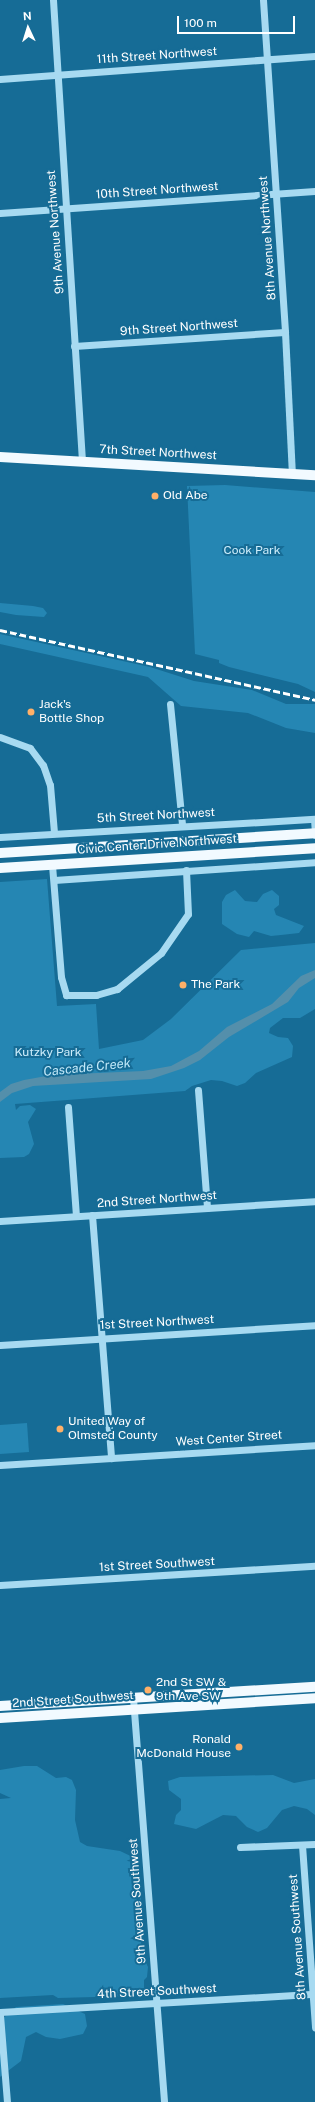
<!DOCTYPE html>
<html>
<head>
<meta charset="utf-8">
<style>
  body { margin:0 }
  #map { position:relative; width:315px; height:2102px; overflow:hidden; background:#166c96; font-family:"Public Sans",sans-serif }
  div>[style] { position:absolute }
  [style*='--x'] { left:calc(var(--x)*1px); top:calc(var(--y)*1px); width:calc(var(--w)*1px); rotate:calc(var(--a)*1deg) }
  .green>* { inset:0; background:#2586b3 }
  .water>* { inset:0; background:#548fab }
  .minor>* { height:7px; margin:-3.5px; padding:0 3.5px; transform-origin:3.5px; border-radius:3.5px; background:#a7daf1 }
  .major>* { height:10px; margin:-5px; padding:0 5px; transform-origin:5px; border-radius:5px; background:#f2faff }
  .rail>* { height:2.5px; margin-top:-1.25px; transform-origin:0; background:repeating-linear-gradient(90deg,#fff 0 7px,transparent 0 10px) }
  .dots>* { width:11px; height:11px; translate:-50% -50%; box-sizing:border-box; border:2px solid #166c96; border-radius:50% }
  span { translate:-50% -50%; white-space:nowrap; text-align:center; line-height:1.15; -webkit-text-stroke:4px #166c96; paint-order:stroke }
  .street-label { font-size:12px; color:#fff }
  .poi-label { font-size:12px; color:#fff }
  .left { translate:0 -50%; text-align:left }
  .right { translate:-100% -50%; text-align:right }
  .park-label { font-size:12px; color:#ceeefc }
  .water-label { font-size:13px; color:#c2e9f9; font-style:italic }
  .north { position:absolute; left:8px; top:8px; width:40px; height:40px; -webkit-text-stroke:3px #166c96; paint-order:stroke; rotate:356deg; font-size:11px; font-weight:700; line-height:16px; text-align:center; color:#fff }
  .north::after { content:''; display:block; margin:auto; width:14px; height:18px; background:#fff; clip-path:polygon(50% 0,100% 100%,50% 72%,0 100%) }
  .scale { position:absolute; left:177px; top:16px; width:118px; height:18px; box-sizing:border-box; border:2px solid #fff; border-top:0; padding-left:5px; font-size:12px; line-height:14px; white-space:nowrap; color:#fff; -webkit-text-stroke:3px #166c96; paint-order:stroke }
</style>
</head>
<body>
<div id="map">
  <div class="green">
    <div style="clip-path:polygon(225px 485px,315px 492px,315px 692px,298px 684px,229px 667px,219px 663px,219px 660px,195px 654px,187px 486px)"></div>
    <div style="clip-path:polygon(0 603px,33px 606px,43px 608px,47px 613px,44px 617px,16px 615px,0 612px)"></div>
    <div style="clip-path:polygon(0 634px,150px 667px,194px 681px,252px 690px,286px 704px,315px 704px,315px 733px,286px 728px,248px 713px,181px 706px,148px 677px,0 644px)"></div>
    <div style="clip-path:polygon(47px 879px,57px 1006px,96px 1004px,99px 1049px,143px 1040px,171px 1019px,241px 950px,315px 943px,315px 1009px,300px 1018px,283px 1018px,270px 1028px,269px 1033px,278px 1037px,288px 1038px,293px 1046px,292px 1057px,256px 1073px,245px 1083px,237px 1086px,222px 1081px,211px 1080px,192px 1086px,185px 1091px,15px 1104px,16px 1110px,20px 1106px,30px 1105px,36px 1109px,28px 1122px,34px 1144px,29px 1154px,24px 1157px,0 1158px,0 882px)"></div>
    <div style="clip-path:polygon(235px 890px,245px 901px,257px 902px,263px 894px,272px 890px,279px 896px,279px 905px,274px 909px,276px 915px,304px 926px,299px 933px,281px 935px,271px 936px,254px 931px,249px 937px,237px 934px,222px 924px,222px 902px,226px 895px)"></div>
    <div style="clip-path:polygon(27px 1423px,29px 1452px,0 1454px,0 1425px)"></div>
    <div style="clip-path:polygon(24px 1766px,37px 1766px,56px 1778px,66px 1777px,72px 1780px,76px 1790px,75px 1820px,80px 1842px,87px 1846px,120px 1851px,139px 1860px,142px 1919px,140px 1926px,142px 1954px,148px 1967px,147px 1977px,144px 1980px,144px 1988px,132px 1989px,131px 1996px,58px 1998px,53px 1995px,0 1998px,0 1799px,11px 1798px,0 1793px,0 1770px)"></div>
    <div style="clip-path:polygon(273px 1775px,294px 1783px,315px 1779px,315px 1815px,307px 1809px,294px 1806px,282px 1810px,267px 1828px,258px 1832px,247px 1827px,236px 1816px,223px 1815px,196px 1829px,174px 1824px,176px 1815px,181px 1810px,181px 1799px,169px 1790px,168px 1781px,180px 1777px)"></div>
    <div style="clip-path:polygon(63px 2004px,85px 2014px,87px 2026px,83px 2034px,60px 2039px,46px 2037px,36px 2032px,26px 2037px,21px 2061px,0 2077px,0 2021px,16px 2007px)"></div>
  </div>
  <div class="water">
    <div style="clip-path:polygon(315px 970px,315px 978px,299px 988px,288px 1002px,229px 1037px,200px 1060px,184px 1068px,151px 1079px,33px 1086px,12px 1093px,0 1102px,0 1092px,11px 1084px,24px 1080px,52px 1075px,143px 1071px,171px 1066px,199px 1051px,227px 1027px,272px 1004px,301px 976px)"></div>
  </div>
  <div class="minor">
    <div style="--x:53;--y:0;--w:463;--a:86.4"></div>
    <div style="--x:263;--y:0;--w:333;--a:86.2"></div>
    <div style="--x:285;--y:332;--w:142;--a:87.2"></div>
    <div style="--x:0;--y:79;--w:316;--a:-4.2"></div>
    <div style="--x:0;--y:213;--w:316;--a:-4"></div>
    <div style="--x:74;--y:346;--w:211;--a:-3.8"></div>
    <div style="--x:170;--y:704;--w:122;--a:84.3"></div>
    <div style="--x:0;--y:737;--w:32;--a:20"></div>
    <div style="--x:30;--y:748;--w:21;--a:53"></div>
    <div style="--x:43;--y:765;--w:21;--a:71"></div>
    <div style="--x:50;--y:785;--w:48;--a:85.2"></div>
    <div style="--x:0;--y:837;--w:315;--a:-3.3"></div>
    <div style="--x:314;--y:819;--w:16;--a:86"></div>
    <div style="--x:52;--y:865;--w:112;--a:85.4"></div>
    <div style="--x:61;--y:977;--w:19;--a:74"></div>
    <div style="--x:66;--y:995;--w:30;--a:0"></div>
    <div style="--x:96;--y:995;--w:22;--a:-16"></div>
    <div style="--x:117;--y:989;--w:57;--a:-39.3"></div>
    <div style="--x:161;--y:953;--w:47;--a:-55.3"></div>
    <div style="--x:188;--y:914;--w:44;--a:-92.6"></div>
    <div style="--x:54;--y:880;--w:262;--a:-3.9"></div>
    <div style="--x:198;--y:1090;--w:118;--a:85.6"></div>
    <div style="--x:68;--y:1107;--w:109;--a:85.8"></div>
    <div style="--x:92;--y:1215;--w:244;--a:85.5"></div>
    <div style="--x:0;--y:1221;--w:316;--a:-3.6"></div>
    <div style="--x:0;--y:1345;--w:316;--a:-3.6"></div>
    <div style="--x:0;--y:1465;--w:316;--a:-3.6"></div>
    <div style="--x:0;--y:1585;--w:316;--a:-3.5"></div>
    <div style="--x:133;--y:1698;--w:405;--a:85.6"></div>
    <div style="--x:302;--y:1845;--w:183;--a:85.9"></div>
    <div style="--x:240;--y:1847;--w:75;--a:-2.3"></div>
    <div style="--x:0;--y:2012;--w:316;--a:-3.3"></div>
    <div style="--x:0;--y:2015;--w:87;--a:85.4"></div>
  </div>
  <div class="major">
    <div style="--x:0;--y:457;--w:316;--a:3.3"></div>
    <div style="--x:0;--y:853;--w:316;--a:-3.6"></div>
    <div style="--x:0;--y:868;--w:316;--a:-3.6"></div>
    <div style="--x:0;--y:1706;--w:316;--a:-3.5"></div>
    <div style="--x:0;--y:1718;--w:316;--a:-3.6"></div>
  </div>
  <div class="rail">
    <div style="--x:0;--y:630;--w:323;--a:12.5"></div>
  </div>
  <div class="dots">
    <div style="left:155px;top:496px;background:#ffb068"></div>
    <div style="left:31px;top:712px;background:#ffb068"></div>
    <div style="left:183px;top:985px;background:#ffb068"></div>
    <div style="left:60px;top:1429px;background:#ffb068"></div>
    <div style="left:148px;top:1690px;background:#ffb068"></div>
    <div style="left:239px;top:1747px;background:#ffb068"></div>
  </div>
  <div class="street-label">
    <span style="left:157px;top:56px;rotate:-4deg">11th Street Northwest</span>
    <span style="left:157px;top:191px;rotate:-4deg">10th Street Northwest</span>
    <span style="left:56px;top:232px;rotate:-94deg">9th Avenue Northwest</span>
    <span style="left:268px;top:238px;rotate:-94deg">8th Avenue Northwest</span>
    <span style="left:179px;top:328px;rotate:-4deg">9th Street Northwest</span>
    <span style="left:158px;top:453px;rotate:3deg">7th Street Northwest</span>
    <span style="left:156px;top:816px;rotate:-3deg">5th Street Northwest</span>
    <span style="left:157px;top:845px;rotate:-4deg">Civic Center Drive Northwest</span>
    <span style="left:157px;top:1200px;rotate:-4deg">2nd Street Northwest</span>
    <span style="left:157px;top:1323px;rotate:-3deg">1st Street Northwest</span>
    <span style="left:229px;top:1439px;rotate:-4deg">West Center Street</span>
    <span style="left:157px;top:1565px;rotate:-3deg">1st Street Southwest</span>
    <span style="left:73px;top:1700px;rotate:-4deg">2nd Street Southwest</span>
    <span style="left:138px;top:1901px;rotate:-94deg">9th Avenue Southwest</span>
    <span style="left:298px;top:1937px;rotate:-94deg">8th Avenue Southwest</span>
    <span style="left:157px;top:1992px;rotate:-3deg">4th Street Southwest</span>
  </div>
  <div class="poi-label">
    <span class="left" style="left:163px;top:496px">Old Abe</span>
    <span class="left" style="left:39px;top:712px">Jack's<br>Bottle Shop</span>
    <span class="left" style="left:191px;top:985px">The Park</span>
    <span class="left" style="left:68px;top:1429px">United Way of<br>Olmsted County</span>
    <span class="left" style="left:156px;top:1690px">2nd St SW &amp;<br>9th Ave SW</span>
    <span class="right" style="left:231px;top:1747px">Ronald<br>McDonald House</span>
  </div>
  <div class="park-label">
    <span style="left:252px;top:551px">Cook Park</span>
    <span style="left:48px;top:1053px">Kutzky Park</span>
  </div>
  <div class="water-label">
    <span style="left:87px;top:1068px;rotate:-6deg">Cascade Creek</span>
  </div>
  <div class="north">N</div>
  <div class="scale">100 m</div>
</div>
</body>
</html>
